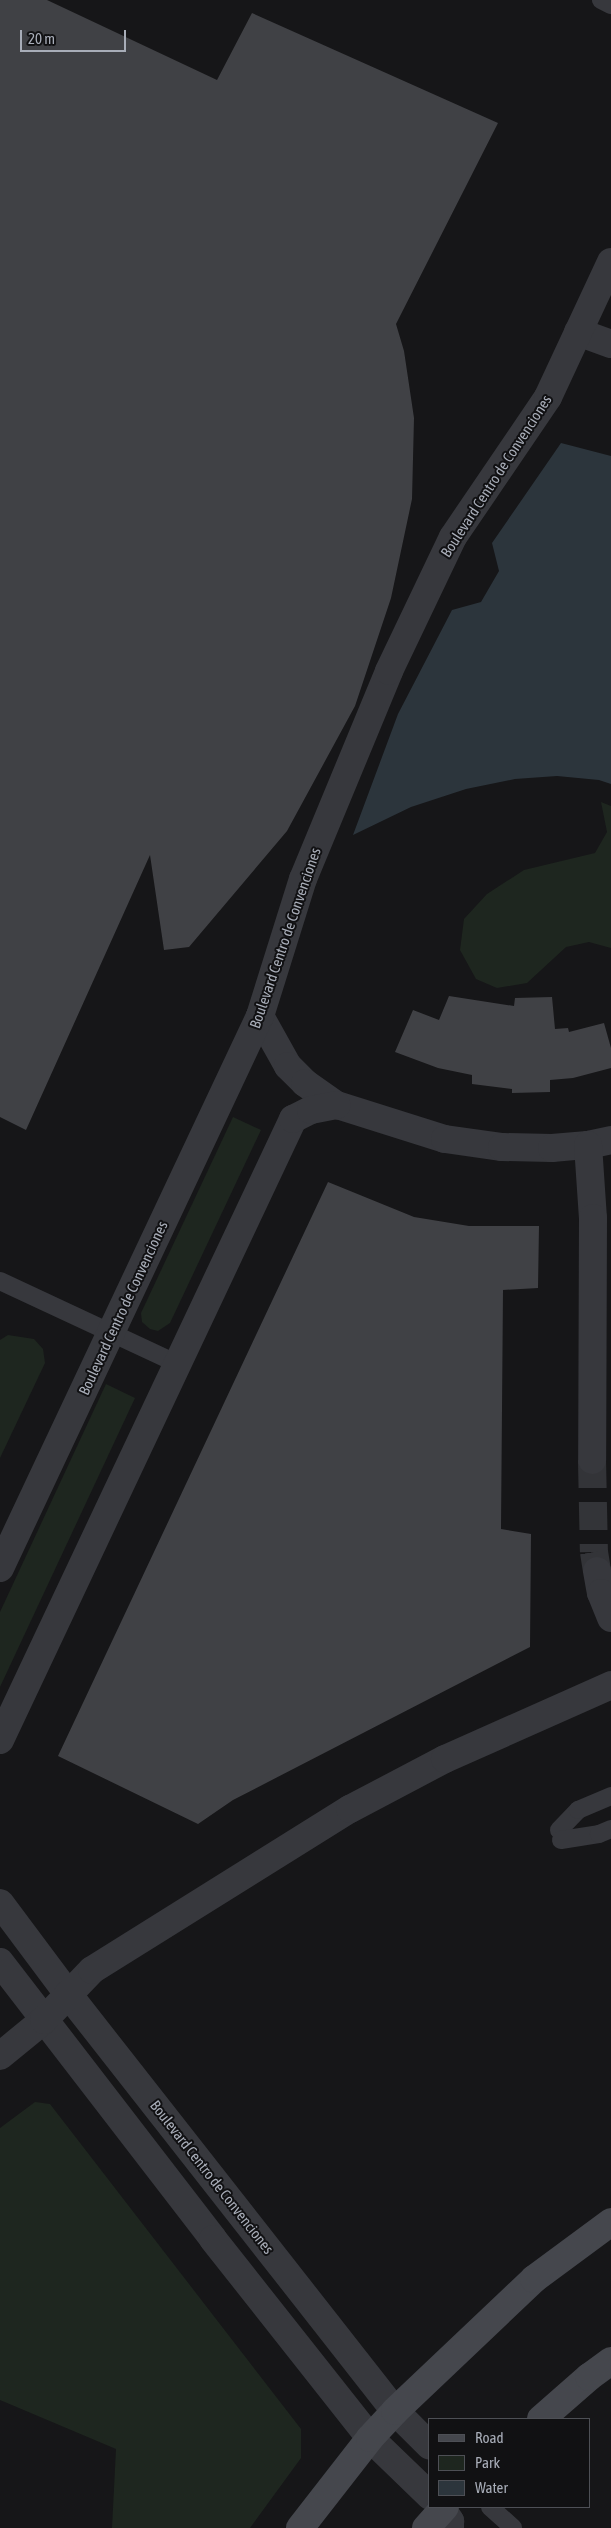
<!DOCTYPE html>
<html>
<head>
<meta charset="utf-8">
<style>
  body { margin:0 }
  #map { position:relative; width:611px; height:2528px; overflow:hidden; background:#161618; font-family:"Asap Condensed",sans-serif }
  div>[style] { position:absolute }
  [style*='--x'] { left:calc(var(--x)*1px); top:calc(var(--y)*1px); width:calc(var(--w)*1px); rotate:calc(var(--a)*1deg) }
  .green>* { inset:0; background:#1e261f }
  .water>* { inset:0; background:#2c353c }
  .building>* { inset:0; background:#404145 }
  .minor-tunnel>* { height:28px; margin-top:-14px; transform-origin:0; background:repeating-linear-gradient(90deg,#333438 0 28px,transparent 0 42px) }
  .service>* { height:18px; margin:-9px; padding:0 9px; transform-origin:9px; border-radius:9px; background:#37383d }
  .minor>* { height:28px; margin:-14px; padding:0 14px; transform-origin:14px; border-radius:14px; background:#37383d }
  .secondary>* { height:28px; margin:-14px; padding:0 14px; transform-origin:14px; border-radius:14px; background:#45474d }
  span { translate:-50% -50%; white-space:nowrap; text-align:center; line-height:1.15; -webkit-text-stroke:4px #111113; paint-order:stroke }
  .street-label { font-size:15px; color:#a8adb8 }
  .legend { position:absolute; left:428px; top:2418px; width:162px; height:90px; box-sizing:border-box; background:#111113; border:1px solid #4d4f55; margin:0; padding:6px 9px; list-style:none; font-size:15px; color:#a8adb8 }
  .legend li { display:flex; align-items:center; gap:10px; height:25px }
  .legend b { width:25px; border:1px solid #4d4f55 }
  .scale { position:absolute; left:20px; top:30px; width:106px; height:22px; box-sizing:border-box; border:2px solid #a8adb8; border-top:0; padding-left:6px; font-size:15px; line-height:18px; white-space:nowrap; color:#a8adb8; -webkit-text-stroke:4px #111113; paint-order:stroke }
</style>
</head>
<body>
<div id="map">
  <div class="green">
    <div style="clip-path:polygon(601px 802px,611px 806px,611px 948px,589px 942px,566px 947px,527px 983px,497px 988px,476px 979px,460px 950px,464px 919px,487px 894px,524px 870px,595px 853px,607px 832px)"></div>
    <div style="clip-path:polygon(233px 1117px,261px 1130px,170px 1323px,158px 1331px,150px 1329px,142px 1322px,141px 1313px)"></div>
    <div style="clip-path:polygon(8px 1335px,34px 1339px,43px 1349px,45px 1363px,0 1458px,0 1340px)"></div>
    <div style="clip-path:polygon(106px 1384px,135px 1398px,0 1687px,0 1612px)"></div>
    <div style="clip-path:polygon(35px 2102px,50px 2104px,301px 2429px,301px 2458px,250px 2528px,112px 2528px,116px 2449px,0 2400px,0 2128px)"></div>
  </div>
  <div class="water">
    <div style="clip-path:polygon(561px 443px,611px 456px,611px 784px,599px 780px,557px 776px,515px 779px,466px 789px,411px 807px,353px 835px,398px 714px,452px 610px,481px 602px,499px 571px,492px 543px)"></div>
  </div>
  <div class="building">
    <div style="clip-path:polygon(0 0,47px 0,217px 80px,252px 13px,498px 123px,396px 324px,404px 351px,414px 418px,412px 499px,391px 598px,355px 706px,287px 831px,189px 947px,164px 950px,150px 855px,26px 1130px,0 1117px)"></div>
    <div style="clip-path:polygon(449px 996px,514px 1006px,515px 998px,552px 997px,555px 1029px,568px 1028px,569px 1032px,604px 1023px,611px 1048px,611px 1068px,573px 1078px,550px 1080px,550px 1092px,512px 1093px,512px 1089px,472px 1084px,472px 1075px,438px 1068px,395px 1052px,413px 1010px,439px 1020px)"></div>
    <div style="clip-path:polygon(328px 1182px,414px 1217px,469px 1226px,539px 1226px,538px 1288px,503px 1290px,501px 1529px,531px 1534px,530px 1647px,233px 1800px,198px 1824px,58px 1756px)"></div>
  </div>
  <div class="minor-tunnel">
    <div style="--x:592;--y:1460;--w:92;--a:88.8"></div>
    <div style="--x:594;--y:1552;--w:19;--a:81"></div>
  </div>
  <div class="service">
    <div style="--x:601;--y:0;--w:11;--a:27"></div>
    <div style="--x:0;--y:1281;--w:196;--a:25"></div>
    <div style="--x:559;--y:1830;--w:28;--a:-46"></div>
    <div style="--x:578;--y:1810;--w:36;--a:-23"></div>
    <div style="--x:561;--y:1840;--w:38;--a:-9"></div>
    <div style="--x:599;--y:1834;--w:13;--a:-23"></div>
    <div style="--x:490;--y:2507;--w:31;--a:42"></div>
  </div>
  <div class="minor">
    <div style="--x:578;--y:332;--w:35;--a:20"></div>
    <div style="--x:260;--y:1016;--w:57;--a:60.8"></div>
    <div style="--x:288;--y:1066;--w:24;--a:45"></div>
    <div style="--x:305;--y:1083;--w:39;--a:35"></div>
    <div style="--x:337;--y:1105;--w:113;--a:17.5"></div>
    <div style="--x:445;--y:1139;--w:58;--a:8"></div>
    <div style="--x:502;--y:1147;--w:50;--a:1.1"></div>
    <div style="--x:552;--y:1148;--w:36;--a:-5"></div>
    <div style="--x:588;--y:1145;--w:24;--a:-12"></div>
    <div style="--x:588;--y:1145;--w:73;--a:86.1"></div>
    <div style="--x:593;--y:1218;--w:242;--a:90.2"></div>
    <div style="--x:0;--y:1568;--w:610;--a:-64.78"></div>
    <div style="--x:260;--y:1016;--w:144;--a:-72.6"></div>
    <div style="--x:303;--y:879;--w:225;--a:-67.5"></div>
    <div style="--x:389;--y:671;--w:148;--a:-64.5"></div>
    <div style="--x:453;--y:537;--w:169;--a:-55.8"></div>
    <div style="--x:548;--y:397;--w:149;--a:-65"></div>
    <div style="--x:597;--y:1571;--w:22;--a:80"></div>
    <div style="--x:601;--y:1593;--w:27;--a:68"></div>
    <div style="--x:0;--y:1740;--w:687;--a:-64.74"></div>
    <div style="--x:293;--y:1119;--w:20;--a:-27"></div>
    <div style="--x:311;--y:1110;--w:26;--a:-11"></div>
    <div style="--x:0;--y:1903;--w:114;--a:53.2"></div>
    <div style="--x:68;--y:1994;--w:530;--a:51.9"></div>
    <div style="--x:395;--y:2411;--w:49;--a:45"></div>
    <div style="--x:0;--y:1962;--w:349;--a:52.4"></div>
    <div style="--x:213;--y:2239;--w:253;--a:51.7"></div>
    <div style="--x:370;--y:2438;--w:83;--a:44"></div>
    <div style="--x:0;--y:2056;--w:57;--a:-39.3"></div>
    <div style="--x:44;--y:2020;--w:69;--a:-46.2"></div>
    <div style="--x:92;--y:1970;--w:304;--a:-32"></div>
    <div style="--x:350;--y:1809;--w:107;--a:-27.8"></div>
    <div style="--x:445;--y:1759;--w:182;--a:-24"></div>
    <div style="--x:441;--y:2507;--w:17;--a:57"></div>
    <div style="--x:450;--y:2521;--w:7;--a:90"></div>
  </div>
  <div class="secondary">
    <div style="--x:541;--y:2419;--w:64;--a:-41.2"></div>
    <div style="--x:589;--y:2377;--w:27;--a:-36"></div>
    <div style="--x:300;--y:2528;--w:114;--a:-52.1"></div>
    <div style="--x:370;--y:2438;--w:37;--a:-47"></div>
    <div style="--x:395;--y:2411;--w:192;--a:-43.5"></div>
    <div style="--x:534;--y:2279;--w:96;--a:-36.5"></div>
    <div style="--x:426;--y:2528;--w:28;--a:-48"></div>
  </div>
  <div class="street-label">
    <span style="left:496px;top:476px;rotate:-57deg">Boulevard Centro de Convenciones</span>
    <span style="left:285px;top:938px;rotate:-71deg">Boulevard Centro de Convenciones</span>
    <span style="left:123px;top:1308px;rotate:-65deg">Boulevard Centro de Convenciones</span>
    <span style="left:212px;top:2177px;rotate:52deg">Boulevard Centro de Convenciones</span>
  </div>
  <ul class="legend">
  <li><b style="height:6px;background:#45474d"></b>Road</li>
  <li><b style="height:14px;background:#1e261f"></b>Park</li>
  <li><b style="height:14px;background:#2c353c"></b>Water</li>
  </ul>
  <div class="scale">20 m</div>
</div>
</body>
</html>
